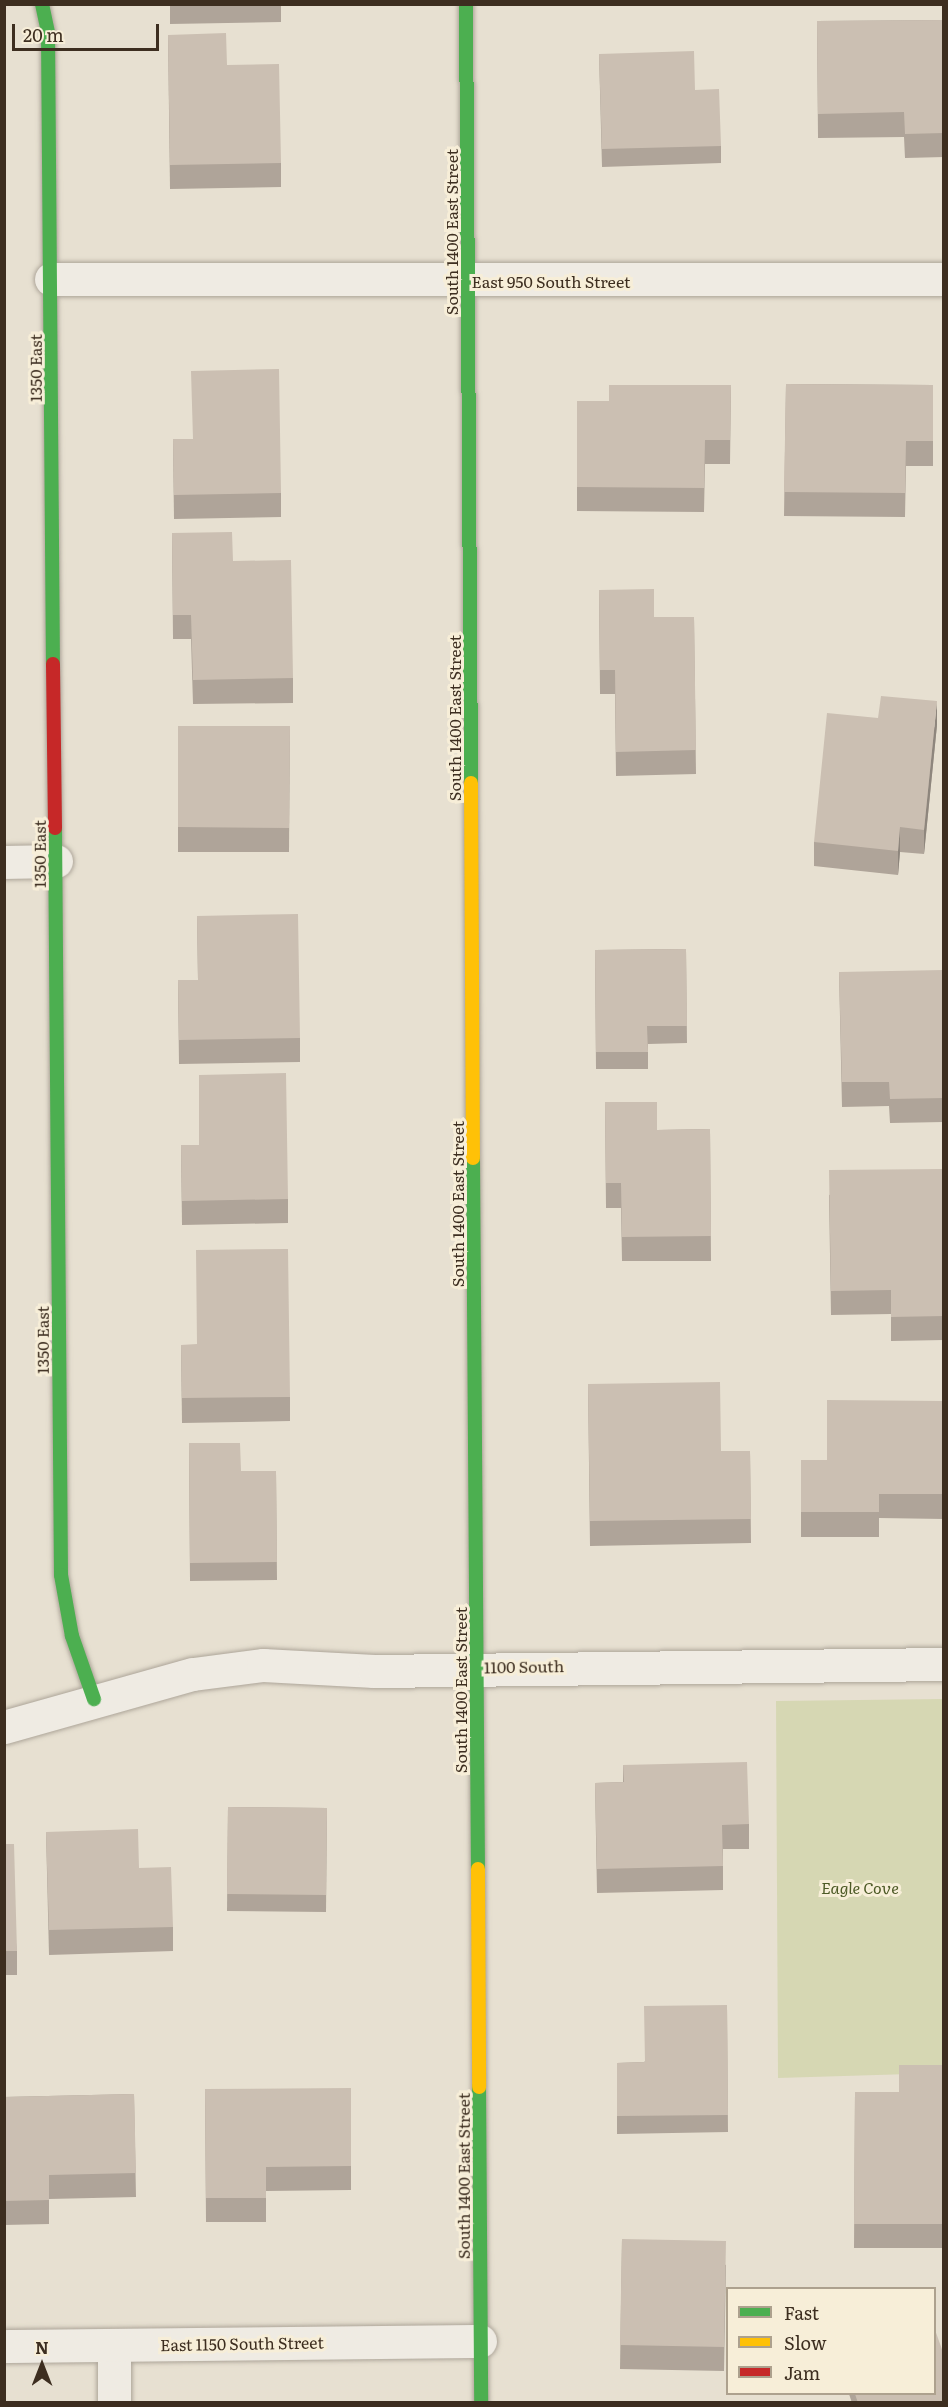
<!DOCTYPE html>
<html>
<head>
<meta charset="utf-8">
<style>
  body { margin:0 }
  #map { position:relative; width:948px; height:2407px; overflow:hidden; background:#e7e0d1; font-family:Literata,serif }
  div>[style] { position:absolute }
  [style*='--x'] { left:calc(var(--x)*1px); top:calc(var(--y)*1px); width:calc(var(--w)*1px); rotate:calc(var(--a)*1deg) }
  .green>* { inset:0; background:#d6d7b3 }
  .roads { filter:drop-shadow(0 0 2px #ada599) drop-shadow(0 0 2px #ada599) }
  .street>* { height:33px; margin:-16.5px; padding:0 16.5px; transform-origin:16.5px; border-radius:16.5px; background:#efebe3 }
  .fast>* { height:14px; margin:-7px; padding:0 7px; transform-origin:7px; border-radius:7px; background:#4caf50 }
  .slow>* { height:14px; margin:-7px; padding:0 7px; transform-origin:7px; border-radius:7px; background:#ffc107 }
  .jam>* { height:14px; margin:-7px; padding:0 7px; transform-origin:7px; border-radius:7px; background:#c62828 }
  .wall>* { inset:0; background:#afa499 }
  .shaded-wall>* { inset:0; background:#8e867d }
  .building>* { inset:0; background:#cbbfb2 }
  span { translate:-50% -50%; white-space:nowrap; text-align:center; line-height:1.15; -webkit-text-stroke:6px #f7eed8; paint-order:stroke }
  .street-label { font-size:16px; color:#3d2e20 }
  .park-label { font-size:16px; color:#4d5a26; font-style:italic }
  .frame { position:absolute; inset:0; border:6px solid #3d2e20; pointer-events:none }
  .legend { position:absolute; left:726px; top:2287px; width:210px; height:108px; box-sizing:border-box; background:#f7eed8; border:2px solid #ada18e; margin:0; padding:8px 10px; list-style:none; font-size:18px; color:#3d2e20 }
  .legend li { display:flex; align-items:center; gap:12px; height:30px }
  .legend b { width:30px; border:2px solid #ada18e }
  .north { position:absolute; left:12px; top:2335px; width:60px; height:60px; -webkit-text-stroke:4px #f7eed8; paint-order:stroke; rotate:0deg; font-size:16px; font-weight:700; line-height:24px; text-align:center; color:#3d2e20 }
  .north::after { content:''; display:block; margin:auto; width:21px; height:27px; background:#3d2e20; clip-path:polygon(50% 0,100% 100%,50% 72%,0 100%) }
  .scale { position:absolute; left:12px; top:24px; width:147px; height:27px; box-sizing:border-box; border:3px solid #3d2e20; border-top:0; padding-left:8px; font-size:18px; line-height:21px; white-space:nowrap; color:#3d2e20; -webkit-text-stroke:4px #f7eed8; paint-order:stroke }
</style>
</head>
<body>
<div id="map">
  <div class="green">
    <div style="clip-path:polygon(943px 1699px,943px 2073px,778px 2078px,776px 1701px)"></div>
  </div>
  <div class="roads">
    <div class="street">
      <div style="--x:51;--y:279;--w:893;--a:0"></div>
      <div style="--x:4;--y:862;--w:52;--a:-1.1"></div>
      <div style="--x:4;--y:1727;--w:196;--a:-15.7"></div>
      <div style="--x:193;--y:1674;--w:71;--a:-7.3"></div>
      <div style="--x:263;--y:1665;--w:111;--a:3.1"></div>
      <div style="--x:374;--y:1671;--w:570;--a:-0.7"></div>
      <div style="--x:114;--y:2345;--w:57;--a:90"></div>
      <div style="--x:4;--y:2346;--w:476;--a:-0.6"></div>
    </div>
    <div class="fast">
      <div style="--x:42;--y:4;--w:30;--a:78"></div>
      <div style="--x:48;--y:33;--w:631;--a:89.55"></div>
      <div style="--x:466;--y:4;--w:779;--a:89.63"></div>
      <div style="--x:55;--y:828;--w:747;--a:89.54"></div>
      <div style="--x:61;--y:1575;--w:62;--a:79.8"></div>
      <div style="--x:72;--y:1636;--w:67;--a:70.8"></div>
      <div style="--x:473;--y:1158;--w:711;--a:89.6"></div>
      <div style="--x:479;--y:2087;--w:315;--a:89.6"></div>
    </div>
    <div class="slow">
      <div style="--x:471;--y:783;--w:375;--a:89.7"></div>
      <div style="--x:478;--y:1869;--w:218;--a:89.7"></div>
    </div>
    <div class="jam">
      <div style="--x:53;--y:664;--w:164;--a:89.3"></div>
    </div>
  </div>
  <div class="wall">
    <div style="clip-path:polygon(170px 4px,281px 4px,281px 22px,170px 24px)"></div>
    <div style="clip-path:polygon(944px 20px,944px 157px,905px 158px,904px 137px,818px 138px,817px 21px)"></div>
    <div style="clip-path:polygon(168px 35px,227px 65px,281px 163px,281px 187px,170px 189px)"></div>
    <div style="clip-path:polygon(599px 54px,695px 90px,721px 146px,721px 163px,602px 167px)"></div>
    <div style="clip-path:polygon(786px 384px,933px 385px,933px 466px,906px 466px,905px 517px,784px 516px)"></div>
    <div style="clip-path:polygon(731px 385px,730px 464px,705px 464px,704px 512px,577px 511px,577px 401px,609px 401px)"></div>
    <div style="clip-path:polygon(173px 439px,281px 493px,281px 517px,174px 519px)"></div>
    <div style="clip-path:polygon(172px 533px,233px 561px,293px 678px,293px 703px,193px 704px,191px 639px,173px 639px)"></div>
    <div style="clip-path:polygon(599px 590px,654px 617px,694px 617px,696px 774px,616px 776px,615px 694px,600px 694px)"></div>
    <div style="clip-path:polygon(937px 725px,924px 854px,900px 852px,898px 875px,814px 866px,814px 842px)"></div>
    <div style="clip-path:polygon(178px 726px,290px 726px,289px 852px,178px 852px)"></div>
    <div style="clip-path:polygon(197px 916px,300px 1038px,300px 1062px,179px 1064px,178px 980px,198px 980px)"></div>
    <div style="clip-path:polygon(686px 949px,687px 1043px,648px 1044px,648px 1069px,596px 1069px,595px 950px)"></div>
    <div style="clip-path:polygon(839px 972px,944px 1017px,944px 1122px,890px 1123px,889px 1106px,842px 1107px)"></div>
    <div style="clip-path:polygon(605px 1102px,657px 1130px,710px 1129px,711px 1261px,622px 1261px,621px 1208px,606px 1208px)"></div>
    <div style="clip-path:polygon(181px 1145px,288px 1199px,288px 1223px,182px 1225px)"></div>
    <div style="clip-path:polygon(944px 1169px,944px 1340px,891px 1341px,891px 1314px,831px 1315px,829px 1195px)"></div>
    <div style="clip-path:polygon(181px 1345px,290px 1397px,290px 1421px,182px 1423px)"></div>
    <div style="clip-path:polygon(588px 1384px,721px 1451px,750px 1451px,751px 1543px,590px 1546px)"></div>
    <div style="clip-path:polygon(944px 1401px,944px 1519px,879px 1518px,879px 1537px,801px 1537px,801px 1460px,827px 1460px)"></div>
    <div style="clip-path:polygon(189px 1443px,241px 1471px,276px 1471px,277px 1580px,190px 1581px)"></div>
    <div style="clip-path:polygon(623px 1765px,749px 1824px,749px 1849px,723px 1849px,723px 1890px,597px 1893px,595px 1783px,623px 1782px)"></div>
    <div style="clip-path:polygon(228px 1807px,327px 1808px,326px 1912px,227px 1911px)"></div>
    <div style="clip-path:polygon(46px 1832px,139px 1868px,173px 1927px,173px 1951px,49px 1955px)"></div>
    <div style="clip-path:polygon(4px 1844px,17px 1951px,17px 1975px,4px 1975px)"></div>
    <div style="clip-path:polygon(727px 2005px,728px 2132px,617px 2134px,617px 2063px,644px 2062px)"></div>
    <div style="clip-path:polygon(944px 2065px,944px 2248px,854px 2248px,855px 2092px,899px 2092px)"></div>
    <div style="clip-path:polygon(205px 2089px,351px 2166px,351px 2190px,266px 2191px,266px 2222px,206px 2222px)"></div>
    <div style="clip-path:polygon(134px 2094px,136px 2197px,49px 2199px,49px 2224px,4px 2225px,4px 2097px)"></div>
    <div style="clip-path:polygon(622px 2239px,726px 2265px,724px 2371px,620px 2369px)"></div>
    <div style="clip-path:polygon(849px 2394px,934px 2394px,944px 2403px,852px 2403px)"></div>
  </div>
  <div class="shaded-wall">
    <div style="clip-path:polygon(937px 701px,937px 725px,924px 854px,924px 830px)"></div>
    <div style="clip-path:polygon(900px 827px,900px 852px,898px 875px,898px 851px)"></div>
  </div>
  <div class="building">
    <div style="clip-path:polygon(944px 20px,944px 133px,905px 134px,904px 112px,818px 114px,817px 21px)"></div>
    <div style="clip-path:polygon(226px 33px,227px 65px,279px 64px,281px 163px,170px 165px,168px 35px)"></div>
    <div style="clip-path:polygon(694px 51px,695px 90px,719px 89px,721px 146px,602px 149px,599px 54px)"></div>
    <div style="clip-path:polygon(279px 369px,281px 493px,174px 495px,173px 439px,193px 439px,191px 371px)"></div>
    <div style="clip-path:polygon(786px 384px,933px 385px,933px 441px,906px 441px,905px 493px,784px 492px)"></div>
    <div style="clip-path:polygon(609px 385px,731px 385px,730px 440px,705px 440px,704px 488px,577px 487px,577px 401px,609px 401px)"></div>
    <div style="clip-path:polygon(232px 532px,233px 561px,291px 560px,293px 678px,193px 680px,191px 615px,173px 615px,172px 533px)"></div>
    <div style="clip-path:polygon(654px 589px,654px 617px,694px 617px,696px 750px,616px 752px,615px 670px,600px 670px,599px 590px)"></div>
    <div style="clip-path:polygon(881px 696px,937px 701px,924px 830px,900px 827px,898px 851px,814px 842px,827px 713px,878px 718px)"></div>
    <div style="clip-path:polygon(178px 726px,290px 726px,289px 828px,178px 827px)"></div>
    <div style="clip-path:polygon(298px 914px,300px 1038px,179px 1040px,178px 980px,198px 980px,197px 916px)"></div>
    <div style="clip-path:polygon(686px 949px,687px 1026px,647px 1026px,648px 1052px,596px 1052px,595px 950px)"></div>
    <div style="clip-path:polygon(943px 970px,944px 1098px,890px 1099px,889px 1082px,842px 1082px,839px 972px)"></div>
    <div style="clip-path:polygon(286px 1073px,288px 1199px,182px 1201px,181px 1145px,199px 1145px,199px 1075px)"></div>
    <div style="clip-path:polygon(605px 1102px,657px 1102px,657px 1130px,710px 1129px,711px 1236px,622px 1237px,621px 1183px,606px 1183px)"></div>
    <div style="clip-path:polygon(944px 1169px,944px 1316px,891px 1317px,891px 1290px,831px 1291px,829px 1170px)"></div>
    <div style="clip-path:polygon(288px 1249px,290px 1397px,182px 1398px,181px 1345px,197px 1344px,196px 1250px)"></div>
    <div style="clip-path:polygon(720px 1382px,721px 1451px,750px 1451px,751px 1519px,590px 1521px,588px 1384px)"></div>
    <div style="clip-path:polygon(827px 1400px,944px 1401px,944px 1494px,879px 1494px,879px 1512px,801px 1512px,801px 1460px,827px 1460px)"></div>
    <div style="clip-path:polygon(189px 1443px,240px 1443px,241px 1471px,276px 1471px,277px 1562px,190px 1563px)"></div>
    <div style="clip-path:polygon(747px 1762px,749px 1824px,722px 1825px,723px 1866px,597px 1869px,595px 1783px,624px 1782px,623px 1765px)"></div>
    <div style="clip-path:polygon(228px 1807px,327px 1808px,326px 1895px,227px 1894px)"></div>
    <div style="clip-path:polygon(138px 1829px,139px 1868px,171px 1867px,173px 1927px,49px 1930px,46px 1832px)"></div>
    <div style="clip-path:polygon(4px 1844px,14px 1844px,17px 1951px,4px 1951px)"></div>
    <div style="clip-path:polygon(727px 2005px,728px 2115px,617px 2116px,617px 2063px,645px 2062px,644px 2006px)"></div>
    <div style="clip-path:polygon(899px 2065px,944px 2065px,944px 2224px,854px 2224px,855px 2092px,899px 2092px)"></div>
    <div style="clip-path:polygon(351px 2088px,351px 2166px,266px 2167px,266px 2198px,206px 2198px,205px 2089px)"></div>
    <div style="clip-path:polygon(134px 2094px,136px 2173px,49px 2175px,49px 2200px,4px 2201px,4px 2097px)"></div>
    <div style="clip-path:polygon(622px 2239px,726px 2241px,724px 2347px,620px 2345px)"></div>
    <div style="clip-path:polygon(934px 2327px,944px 2355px,944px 2403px,858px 2403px,855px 2394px,934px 2394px)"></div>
  </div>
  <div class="street-label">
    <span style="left:451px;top:232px;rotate:-90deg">South 1400 East Street</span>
    <span style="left:551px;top:281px">East 950 South Street</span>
    <span style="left:35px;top:368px;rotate:-90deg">1350 East</span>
    <span style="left:454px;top:718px;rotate:-90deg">South 1400 East Street</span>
    <span style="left:39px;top:854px;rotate:-90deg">1350 East</span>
    <span style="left:457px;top:1204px;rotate:-90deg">South 1400 East Street</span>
    <span style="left:42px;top:1340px;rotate:-90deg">1350 East</span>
    <span style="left:524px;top:1666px;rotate:-1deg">1100 South</span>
    <span style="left:460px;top:1690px;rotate:-90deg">South 1400 East Street</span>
    <span style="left:463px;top:2176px;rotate:-90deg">South 1400 East Street</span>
    <span style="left:242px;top:2343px;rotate:-1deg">East 1150 South Street</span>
  </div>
  <div class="park-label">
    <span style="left:860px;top:1887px">Eagle Cove</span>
  </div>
  <div class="frame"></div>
  <ul class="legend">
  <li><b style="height:8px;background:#4caf50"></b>Fast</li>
  <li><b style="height:8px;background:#ffc107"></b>Slow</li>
  <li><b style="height:8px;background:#c62828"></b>Jam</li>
  </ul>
  <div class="north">N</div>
  <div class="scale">20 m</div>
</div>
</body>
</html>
